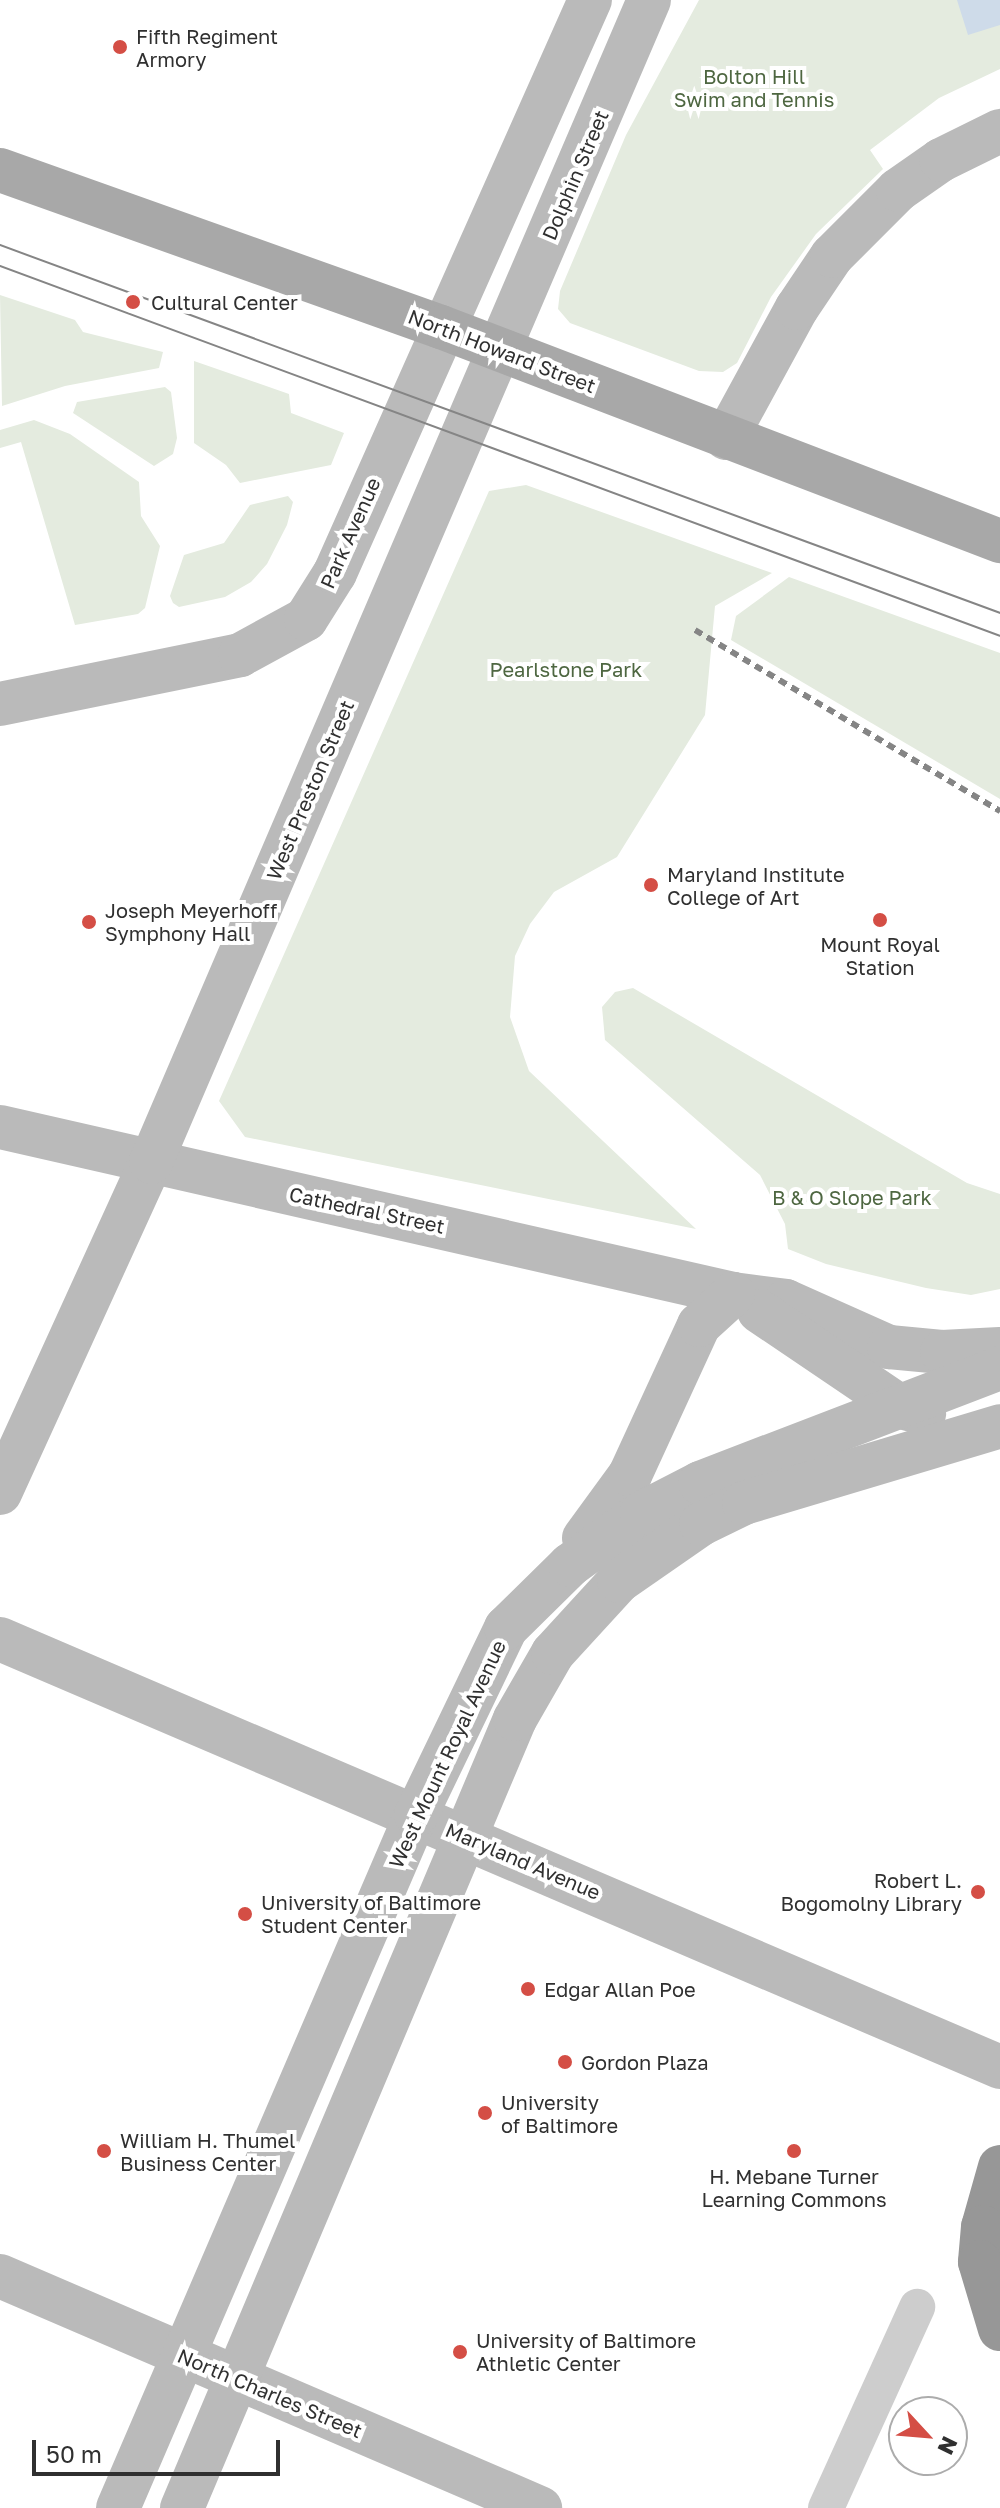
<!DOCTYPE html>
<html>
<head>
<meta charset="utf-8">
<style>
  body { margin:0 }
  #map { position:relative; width:1000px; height:2508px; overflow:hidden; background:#fff; font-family:"Golos Text",sans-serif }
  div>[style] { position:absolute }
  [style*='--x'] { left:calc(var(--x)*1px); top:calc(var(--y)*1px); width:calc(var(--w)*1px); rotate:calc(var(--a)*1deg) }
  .green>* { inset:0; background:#e4ebdf }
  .water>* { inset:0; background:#cedbe9 }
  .street>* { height:36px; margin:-18px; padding:0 18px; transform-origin:18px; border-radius:18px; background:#cdcdcd }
  .secondary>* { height:44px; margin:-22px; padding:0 22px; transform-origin:22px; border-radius:22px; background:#bababa }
  .primary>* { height:44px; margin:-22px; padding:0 22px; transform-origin:22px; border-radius:22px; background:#a8a8a8 }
  .highway>* { height:44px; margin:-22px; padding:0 22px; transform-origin:22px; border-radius:22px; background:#979797 }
  .tram>* { height:2px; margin:-1px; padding:0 1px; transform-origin:1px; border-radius:1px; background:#858585 }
  .rail>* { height:6px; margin-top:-3px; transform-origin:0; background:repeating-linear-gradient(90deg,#858585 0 8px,transparent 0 14px) }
  .dots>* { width:22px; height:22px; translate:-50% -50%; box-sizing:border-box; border:4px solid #fff; border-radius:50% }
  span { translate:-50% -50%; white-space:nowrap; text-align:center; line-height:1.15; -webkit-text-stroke:8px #fff; paint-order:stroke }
  .poi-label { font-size:20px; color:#303030 }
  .left { translate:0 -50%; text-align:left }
  .right { translate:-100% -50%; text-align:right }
  .park-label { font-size:20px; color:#4e6741 }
  .street-label { font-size:20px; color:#303030 }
  .north { position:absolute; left:888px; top:2396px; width:80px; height:80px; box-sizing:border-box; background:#fff; border:2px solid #acacac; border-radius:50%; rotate:116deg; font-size:22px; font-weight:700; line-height:32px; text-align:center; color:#303030 }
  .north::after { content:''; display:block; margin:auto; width:28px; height:36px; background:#d44e45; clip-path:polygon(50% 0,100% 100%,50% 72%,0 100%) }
  .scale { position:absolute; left:32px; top:2440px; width:248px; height:36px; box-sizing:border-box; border:4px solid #303030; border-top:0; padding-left:10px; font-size:24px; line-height:28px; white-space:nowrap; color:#303030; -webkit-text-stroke:6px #fff; paint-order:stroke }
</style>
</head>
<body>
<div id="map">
  <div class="green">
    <div style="clip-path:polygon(699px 0,1000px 0,1000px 69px,939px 98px,870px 150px,883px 169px,816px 234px,771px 297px,737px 363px,723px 372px,699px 371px,570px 323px,558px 309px,560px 291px,626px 135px)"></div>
    <div style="clip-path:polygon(0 295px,75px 320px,83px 332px,163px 352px,159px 368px,65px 386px,2px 406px)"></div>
    <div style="clip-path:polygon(194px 361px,289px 394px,291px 413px,344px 433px,331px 465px,240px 483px,226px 465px,194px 443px)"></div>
    <div style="clip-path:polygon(165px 387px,171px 392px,177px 438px,173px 454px,154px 466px,73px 413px,77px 402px)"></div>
    <div style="clip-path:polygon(34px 420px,70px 434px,139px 482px,141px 516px,160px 546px,145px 608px,138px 614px,75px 625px,21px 442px,0 448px,0 430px)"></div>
    <div style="clip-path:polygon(526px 485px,772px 573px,715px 606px,705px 715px,617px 857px,554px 892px,530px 924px,515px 956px,510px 1017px,529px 1071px,696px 1229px,245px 1137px,219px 1101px,489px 491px)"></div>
    <div style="clip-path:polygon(288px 496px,293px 502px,287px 525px,267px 564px,251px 582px,225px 597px,179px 607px,173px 603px,170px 596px,184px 555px,224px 543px,250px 505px)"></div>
    <div style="clip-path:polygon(789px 577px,1000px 653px,1000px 799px,731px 640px,736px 616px)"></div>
    <div style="clip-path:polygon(633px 988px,967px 1183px,1000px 1194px,1000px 1289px,971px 1295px,926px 1288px,826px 1264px,788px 1249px,785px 1224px,760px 1175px,605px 1040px,602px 1007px,615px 992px)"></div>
  </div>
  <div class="water">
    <div style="clip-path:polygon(957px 0,1000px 0,1000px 25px,968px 35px)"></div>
  </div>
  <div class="street">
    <div style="--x:826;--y:2508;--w:221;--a:-65.6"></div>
  </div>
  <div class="secondary">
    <div style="--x:726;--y:438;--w:148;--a:-61.4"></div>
    <div style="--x:797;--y:308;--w:63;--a:-56.1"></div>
    <div style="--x:832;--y:256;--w:93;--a:-45"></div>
    <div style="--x:898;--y:190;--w:52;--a:-34.9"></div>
    <div style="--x:941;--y:160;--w:66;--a:-26.2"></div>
    <div style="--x:0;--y:704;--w:245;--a:-11.5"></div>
    <div style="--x:240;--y:655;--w:75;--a:-28.6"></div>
    <div style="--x:306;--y:619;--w:54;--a:-57.8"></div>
    <div style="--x:335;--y:573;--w:627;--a:-66.01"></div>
    <div style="--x:0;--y:1127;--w:752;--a:12.83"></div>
    <div style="--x:733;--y:1294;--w:53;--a:7.5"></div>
    <div style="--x:786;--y:1301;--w:113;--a:24.1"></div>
    <div style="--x:889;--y:1347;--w:53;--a:5.4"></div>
    <div style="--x:942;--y:1352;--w:58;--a:-3"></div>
    <div style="--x:759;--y:1311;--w:171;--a:34.1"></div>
    <div style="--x:901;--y:1407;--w:24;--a:15"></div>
    <div style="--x:0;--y:1493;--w:364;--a:-65.5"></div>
    <div style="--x:151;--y:1162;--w:1264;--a:-66.8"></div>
    <div style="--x:584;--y:1538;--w:78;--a:-53.9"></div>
    <div style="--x:630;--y:1475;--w:165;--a:-65.3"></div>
    <div style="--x:699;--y:1325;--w:46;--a:-42.4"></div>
    <div style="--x:0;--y:1639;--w:1088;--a:23.17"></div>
    <div style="--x:0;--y:2276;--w:588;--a:23.25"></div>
    <div style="--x:118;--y:2508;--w:754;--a:-66.73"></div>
    <div style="--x:416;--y:1815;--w:208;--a:-64.3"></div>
    <div style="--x:506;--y:1628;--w:90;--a:-44.5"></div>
    <div style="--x:570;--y:1565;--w:89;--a:-35.8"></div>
    <div style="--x:642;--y:1513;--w:65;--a:-27.3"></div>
    <div style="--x:700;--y:1483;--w:321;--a:-21"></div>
    <div style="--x:182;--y:2508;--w:856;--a:-67.12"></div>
    <div style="--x:515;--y:1719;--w:76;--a:-60.1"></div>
    <div style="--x:553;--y:1653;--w:98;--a:-47.5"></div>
    <div style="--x:619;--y:1581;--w:100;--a:-34.8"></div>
    <div style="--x:701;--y:1524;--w:48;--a:-26"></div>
    <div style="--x:744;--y:1503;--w:267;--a:-16.7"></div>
  </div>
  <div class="primary">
    <div style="--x:0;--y:170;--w:468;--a:19.6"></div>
    <div style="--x:441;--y:327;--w:599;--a:20.95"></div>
  </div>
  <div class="highway">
    <div style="--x:1000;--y:2167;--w:62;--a:105.8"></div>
    <div style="--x:983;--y:2227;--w:35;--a:95"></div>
    <div style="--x:980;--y:2262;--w:70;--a:73.4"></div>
  </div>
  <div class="tram">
    <div style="--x:0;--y:245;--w:1066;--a:20.2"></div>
    <div style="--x:0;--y:266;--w:1066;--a:20.3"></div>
  </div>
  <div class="rail">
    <div style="--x:695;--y:630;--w:355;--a:30.7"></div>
  </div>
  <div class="dots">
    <div style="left:120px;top:47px;background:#d44e45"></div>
    <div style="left:133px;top:302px;background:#d44e45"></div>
    <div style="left:651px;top:885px;background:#d44e45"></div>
    <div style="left:880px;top:920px;background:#d44e45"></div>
    <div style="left:89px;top:922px;background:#d44e45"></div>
    <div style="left:978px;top:1892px;background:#d44e45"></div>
    <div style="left:245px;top:1914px;background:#d44e45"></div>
    <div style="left:528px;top:1989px;background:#d44e45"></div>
    <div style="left:565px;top:2062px;background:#d44e45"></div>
    <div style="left:485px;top:2113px;background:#d44e45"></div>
    <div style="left:104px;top:2151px;background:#d44e45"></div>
    <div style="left:794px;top:2151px;background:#d44e45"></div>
    <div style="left:460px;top:2352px;background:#d44e45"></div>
  </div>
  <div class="poi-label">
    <span class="left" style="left:136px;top:48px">Fifth Regiment<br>Armory</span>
    <span class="left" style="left:151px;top:302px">Cultural Center</span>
    <span class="left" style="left:667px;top:886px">Maryland Institute<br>College of Art</span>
    <span class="left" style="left:105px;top:922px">Joseph Meyerhoff<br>Symphony Hall</span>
    <span style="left:880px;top:956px">Mount Royal<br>Station</span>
    <span class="right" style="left:962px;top:1892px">Robert L.<br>Bogomolny Library</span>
    <span class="left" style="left:261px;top:1914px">University of Baltimore<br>Student Center</span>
    <span class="left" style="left:544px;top:1989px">Edgar Allan Poe</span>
    <span class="left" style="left:581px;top:2062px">Gordon Plaza</span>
    <span class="left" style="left:501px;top:2114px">University<br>of Baltimore</span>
    <span class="left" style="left:120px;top:2152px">William H. Thumel<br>Business Center</span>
    <span style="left:794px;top:2188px">H. Mebane Turner<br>Learning Commons</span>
    <span class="left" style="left:476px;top:2352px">University of Baltimore<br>Athletic Center</span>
  </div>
  <div class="park-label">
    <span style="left:754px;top:88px">Bolton Hill<br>Swim and Tennis</span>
    <span style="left:566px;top:669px">Pearlstone Park</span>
    <span style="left:852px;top:1197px">B &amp; O Slope Park</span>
  </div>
  <div class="street-label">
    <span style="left:575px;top:175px;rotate:-67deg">Dolphin Street</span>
    <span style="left:502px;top:351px;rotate:21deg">North Howard Street</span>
    <span style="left:350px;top:533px;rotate:-66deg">Park Avenue</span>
    <span style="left:310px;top:790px;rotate:-67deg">West Preston Street</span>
    <span style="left:367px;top:1210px;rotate:12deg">Cathedral Street</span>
    <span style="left:447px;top:1754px;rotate:-65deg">West Mount Royal Avenue</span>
    <span style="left:523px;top:1861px;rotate:23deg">Maryland Avenue</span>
    <span style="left:270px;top:2393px;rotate:23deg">North Charles Street</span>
  </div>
  <div class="north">N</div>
  <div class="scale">50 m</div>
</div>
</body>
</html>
